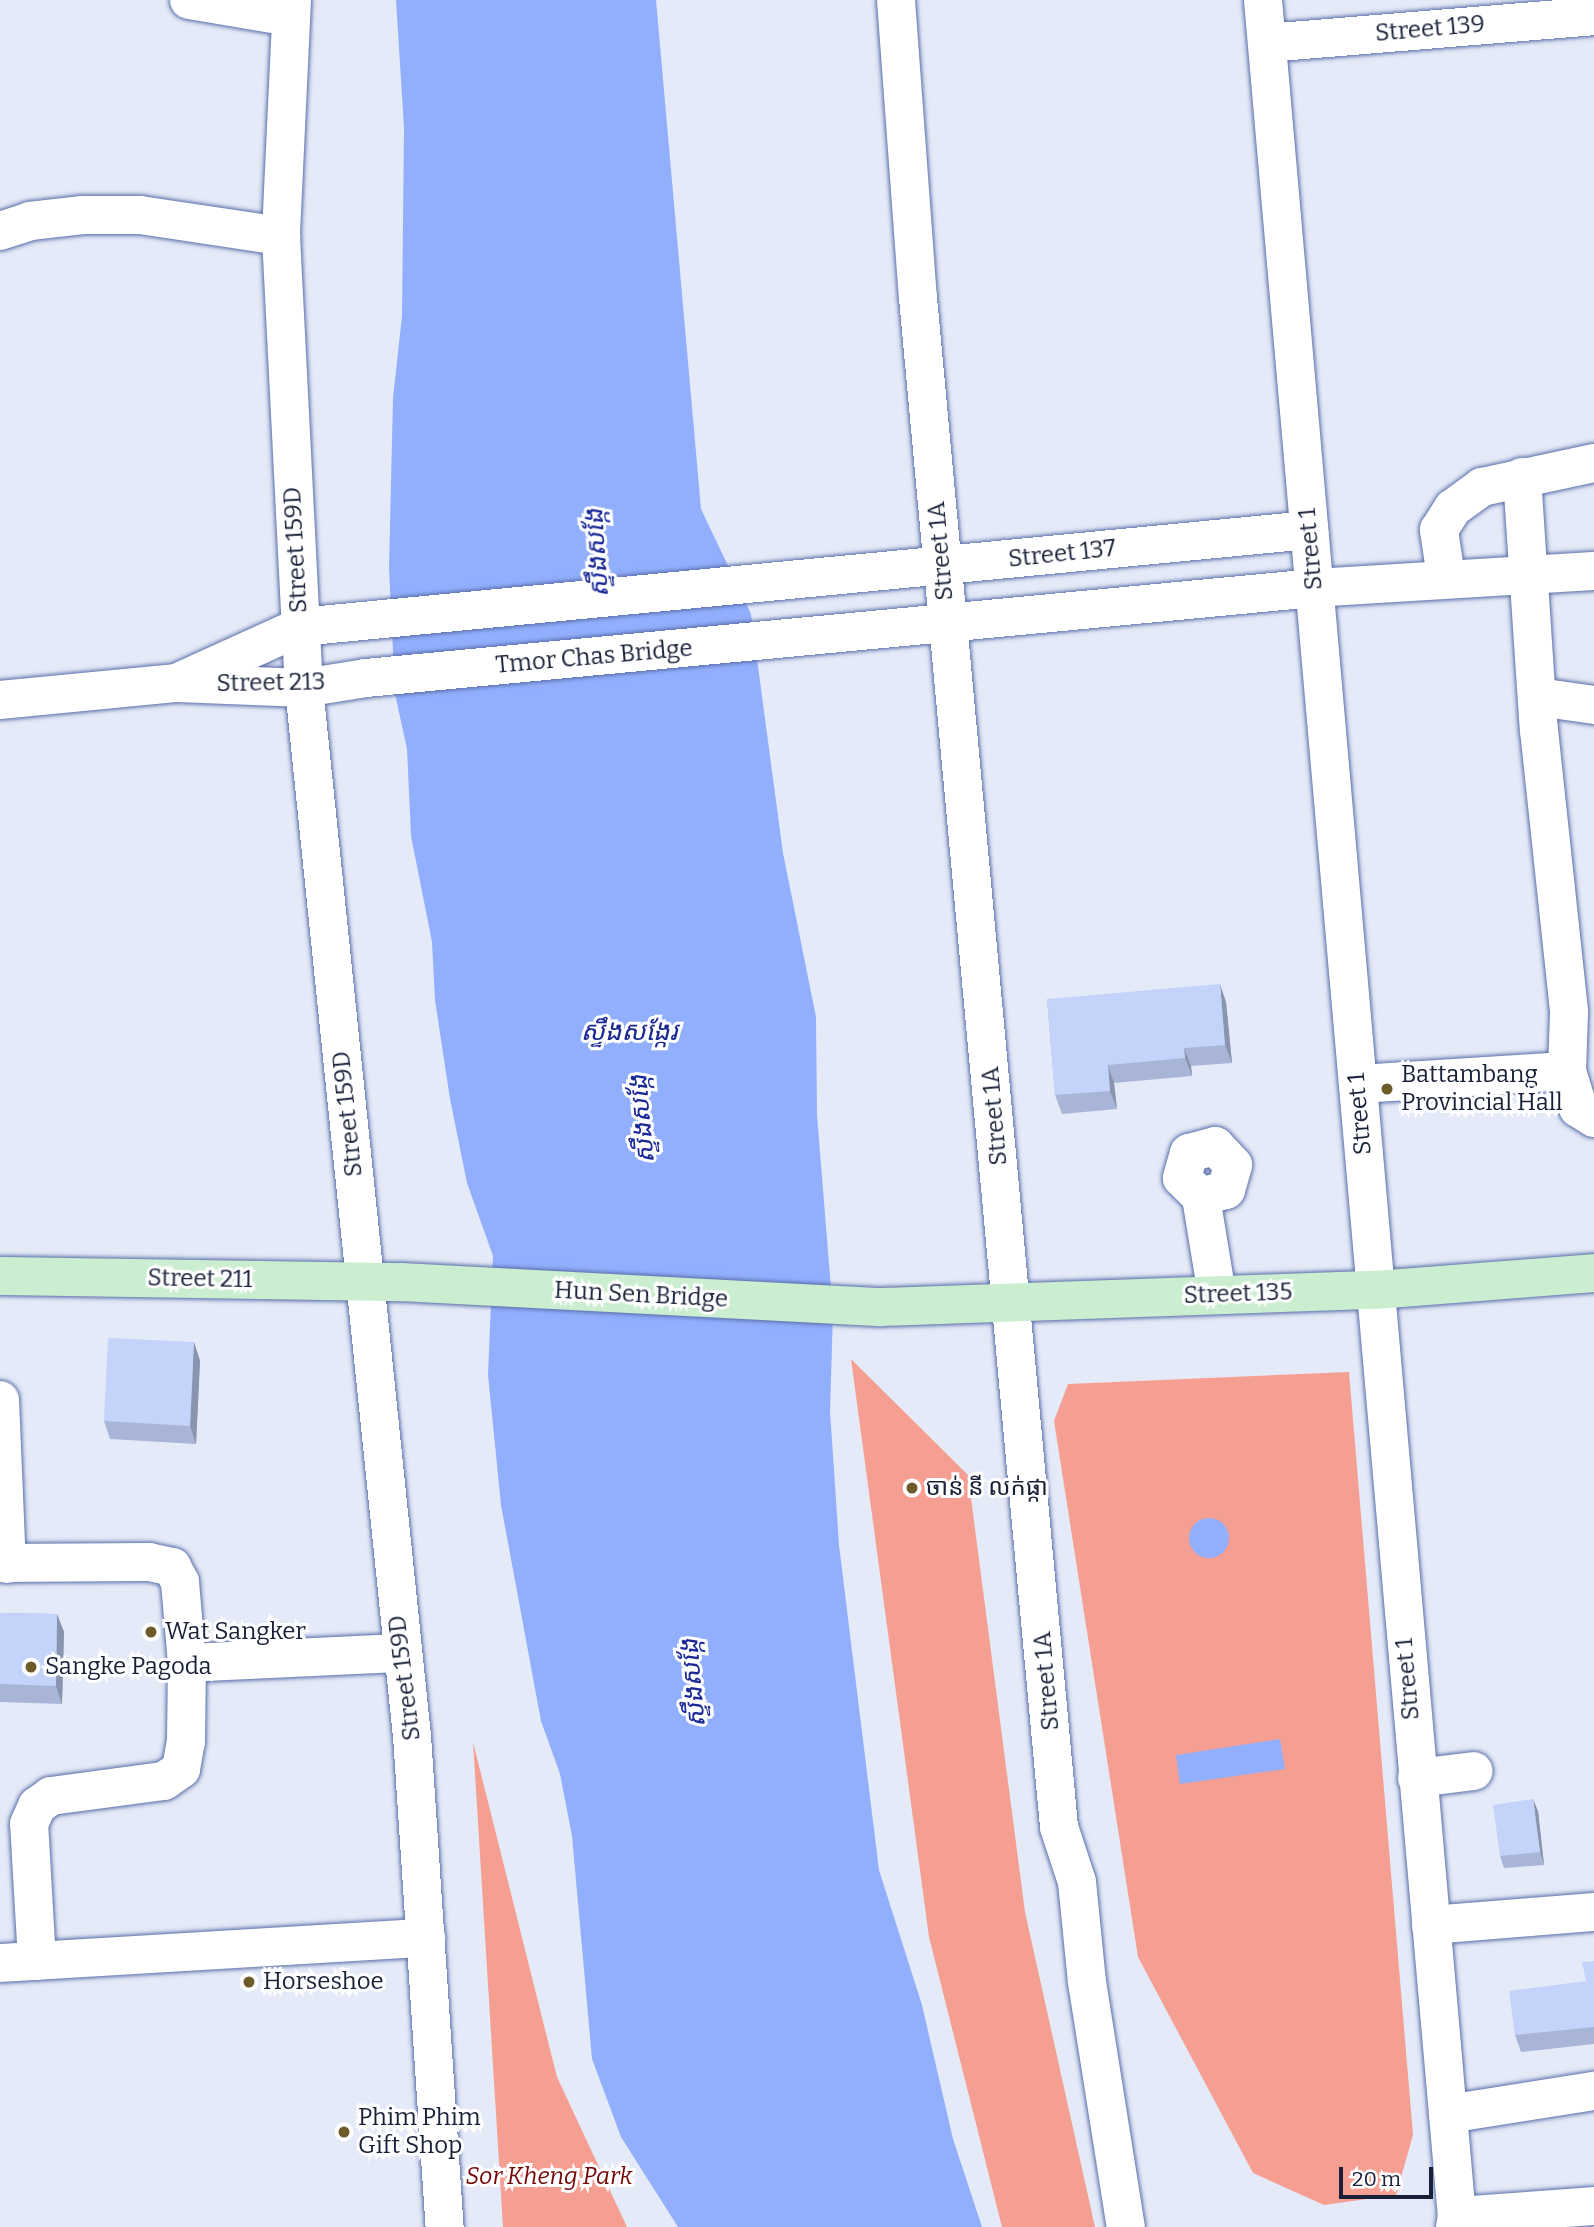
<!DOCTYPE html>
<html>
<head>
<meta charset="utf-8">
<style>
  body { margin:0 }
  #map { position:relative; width:1594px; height:2227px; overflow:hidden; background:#e5eaf8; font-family:Bitter,"Noto Sans Khmer",serif }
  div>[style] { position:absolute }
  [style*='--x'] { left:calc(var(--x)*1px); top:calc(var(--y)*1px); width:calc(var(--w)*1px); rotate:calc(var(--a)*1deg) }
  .green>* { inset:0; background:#f59f93 }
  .water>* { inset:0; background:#92affe }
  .round { border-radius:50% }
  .roads { filter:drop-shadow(0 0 2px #5a6fa9) drop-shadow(0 0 2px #5a6fa9) }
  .minor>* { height:38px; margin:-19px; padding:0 19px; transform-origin:19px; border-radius:19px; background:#fff }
  .major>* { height:38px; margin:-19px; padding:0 19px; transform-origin:19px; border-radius:19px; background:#cbeed0 }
  .wall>* { inset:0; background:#a9b5d7 }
  .shaded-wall>* { inset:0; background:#8994af }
  .building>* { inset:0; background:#c4d3fa }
  .dots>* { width:19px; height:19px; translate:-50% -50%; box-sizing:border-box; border:4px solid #fff; border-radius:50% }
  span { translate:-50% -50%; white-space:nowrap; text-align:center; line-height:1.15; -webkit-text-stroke:6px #fff; paint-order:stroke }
  .street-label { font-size:24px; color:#192139 }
  .poi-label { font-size:24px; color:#192139 }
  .left { translate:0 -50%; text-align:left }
  .park-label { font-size:24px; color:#770707; font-style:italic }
  .water-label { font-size:26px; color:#1a2997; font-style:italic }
  .scale { position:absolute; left:1339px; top:2167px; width:94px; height:32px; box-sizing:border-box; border:4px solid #192139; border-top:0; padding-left:9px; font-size:21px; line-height:24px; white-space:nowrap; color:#192139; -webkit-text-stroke:5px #fff; paint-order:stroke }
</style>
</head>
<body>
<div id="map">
  <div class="green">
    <div style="clip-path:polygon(851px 1359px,968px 1475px,1025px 1912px,1095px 2227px,1002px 2227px,929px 1937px)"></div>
    <div style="clip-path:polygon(1349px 1372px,1413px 2135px,1396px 2195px,1324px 2205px,1253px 2173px,1138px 1957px,1054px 1421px,1068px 1384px)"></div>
    <div style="clip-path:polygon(473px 1742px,557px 2077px,627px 2227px,503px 2227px)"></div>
  </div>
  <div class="water">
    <div style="clip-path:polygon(396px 0,656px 0,701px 509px,751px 614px,783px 853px,816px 1017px,817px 1115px,833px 1313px,830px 1411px,839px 1545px,879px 1870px,922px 2005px,953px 2139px,982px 2227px,678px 2227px,621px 2137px,592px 2059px,572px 1836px,560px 1774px,541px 1721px,501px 1505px,488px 1375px,493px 1256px,467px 1183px,450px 1099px,435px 1000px,432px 942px,411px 836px,407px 749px,395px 694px,389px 568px,393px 398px,402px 316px,404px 128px)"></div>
    <div class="round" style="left:1189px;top:1518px;width:40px;height:40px"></div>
    <div style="clip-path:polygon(1280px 1739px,1285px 1769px,1180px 1784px,1176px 1755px)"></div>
  </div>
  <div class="roads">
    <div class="minor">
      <div style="--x:189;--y:0;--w:103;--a:9.5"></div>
      <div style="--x:292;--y:0;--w:236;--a:92.7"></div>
      <div style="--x:281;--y:236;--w:453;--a:87.1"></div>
      <div style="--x:304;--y:688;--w:1054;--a:84.12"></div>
      <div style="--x:412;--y:1736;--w:492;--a:86.2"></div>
      <div style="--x:896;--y:0;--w:299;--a:85.8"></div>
      <div style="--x:918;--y:298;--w:1535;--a:84.73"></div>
      <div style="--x:1059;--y:1827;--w:58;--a:71.9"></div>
      <div style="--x:1077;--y:1882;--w:100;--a:84.3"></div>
      <div style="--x:1087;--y:1982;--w:248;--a:81"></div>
      <div style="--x:1263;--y:0;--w:2224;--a:85"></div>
      <div style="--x:1457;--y:2216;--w:11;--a:100"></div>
      <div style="--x:1267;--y:43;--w:328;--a:-4.7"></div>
      <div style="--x:0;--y:231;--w:32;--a:-18"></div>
      <div style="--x:30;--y:221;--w:53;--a:-6.5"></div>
      <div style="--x:83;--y:215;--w:57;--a:0"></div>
      <div style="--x:140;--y:215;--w:143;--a:8.5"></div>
      <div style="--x:1522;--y:477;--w:254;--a:86.2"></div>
      <div style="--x:1539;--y:730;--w:284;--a:83.9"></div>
      <div style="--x:1569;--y:1012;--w:59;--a:91.9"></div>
      <div style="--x:1567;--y:1071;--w:39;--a:73"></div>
      <div style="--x:1578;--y:1108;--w:19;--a:32"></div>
      <div style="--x:1446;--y:577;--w:48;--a:-98.5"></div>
      <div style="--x:1439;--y:530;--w:26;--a:-58"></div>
      <div style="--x:1453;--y:508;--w:36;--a:-36"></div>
      <div style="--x:1482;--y:487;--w:115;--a:-12.1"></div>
      <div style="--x:183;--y:680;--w:128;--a:-24.4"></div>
      <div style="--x:300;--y:627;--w:1014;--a:-5.49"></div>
      <div style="--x:1538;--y:697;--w:57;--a:8.1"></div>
      <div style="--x:0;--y:700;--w:178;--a:-5.5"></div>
      <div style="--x:177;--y:683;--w:127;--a:2.3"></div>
      <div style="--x:304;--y:688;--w:63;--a:-9.2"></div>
      <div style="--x:366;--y:678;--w:952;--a:-5.42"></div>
      <div style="--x:1314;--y:588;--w:281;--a:-3.5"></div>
      <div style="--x:1358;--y:1084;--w:209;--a:-3.6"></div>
      <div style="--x:1201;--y:1197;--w:26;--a:-16"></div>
      <div style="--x:1226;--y:1190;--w:26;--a:-74"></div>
      <div style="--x:1233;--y:1165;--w:26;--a:-133"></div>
      <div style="--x:1215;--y:1146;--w:27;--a:165"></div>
      <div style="--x:1189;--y:1153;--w:26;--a:106"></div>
      <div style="--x:1182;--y:1178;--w:27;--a:45"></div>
      <div style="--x:1201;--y:1197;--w:99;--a:80.7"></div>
      <div style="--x:0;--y:1400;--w:164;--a:87.6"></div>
      <div style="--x:0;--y:1563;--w:149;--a:-0.4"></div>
      <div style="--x:149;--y:1562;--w:24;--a:12"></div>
      <div style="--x:172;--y:1567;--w:17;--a:62"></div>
      <div style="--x:180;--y:1582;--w:81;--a:85.1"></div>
      <div style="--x:187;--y:1663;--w:214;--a:-2.7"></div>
      <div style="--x:1417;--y:1778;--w:57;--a:-7"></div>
      <div style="--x:1431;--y:1925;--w:164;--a:-4.6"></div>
      <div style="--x:37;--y:1961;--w:137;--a:-93.3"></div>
      <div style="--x:29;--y:1824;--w:20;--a:-66"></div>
      <div style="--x:37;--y:1806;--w:17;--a:-36"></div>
      <div style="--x:51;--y:1796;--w:114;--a:-7.6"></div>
      <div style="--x:164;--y:1781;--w:21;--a:-35"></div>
      <div style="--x:181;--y:1769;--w:27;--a:-80"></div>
      <div style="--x:186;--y:1742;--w:79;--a:-89.3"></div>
      <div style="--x:0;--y:1963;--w:427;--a:-3.4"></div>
      <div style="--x:1448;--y:2114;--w:148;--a:-9"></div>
      <div style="--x:1457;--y:2216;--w:137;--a:-4.2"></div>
    </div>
    <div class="major">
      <div style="--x:0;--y:1276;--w:401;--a:0.9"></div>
      <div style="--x:401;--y:1282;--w:481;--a:3"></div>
      <div style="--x:881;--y:1307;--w:494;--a:-2"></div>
      <div style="--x:1375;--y:1290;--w:220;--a:-4.4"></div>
    </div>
  </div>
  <div class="wall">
    <div style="clip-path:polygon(1047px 999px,1226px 1002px,1232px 1063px,1191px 1066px,1192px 1076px,1114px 1083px,1117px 1109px,1062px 1114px,1055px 1095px)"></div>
    <div style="clip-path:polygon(194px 1342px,200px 1361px,196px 1444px,110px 1439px,104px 1421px)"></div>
    <div style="clip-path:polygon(0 1613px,57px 1614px,64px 1632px,62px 1704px,0 1702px)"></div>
    <div style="clip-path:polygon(1538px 1811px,1544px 1865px,1504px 1868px,1500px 1856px)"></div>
    <div style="clip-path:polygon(1594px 1961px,1594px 2044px,1521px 2052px,1515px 2035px,1586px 1981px)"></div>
  </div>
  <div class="shaded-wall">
    <div style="clip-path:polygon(1220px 984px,1226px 1002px,1232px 1063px,1225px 1045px)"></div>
    <div style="clip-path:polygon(1184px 1048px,1191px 1066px,1192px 1076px,1185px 1058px)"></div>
    <div style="clip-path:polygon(1108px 1065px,1114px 1083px,1117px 1109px,1110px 1091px)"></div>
    <div style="clip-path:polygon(194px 1342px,200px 1361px,196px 1444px,190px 1426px)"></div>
    <div style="clip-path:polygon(57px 1614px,64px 1632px,62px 1704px,56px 1686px)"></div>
    <div style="clip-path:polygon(1533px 1799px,1538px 1811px,1544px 1865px,1540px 1852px)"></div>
  </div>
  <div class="building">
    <div style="clip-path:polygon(1220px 984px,1225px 1045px,1184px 1048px,1185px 1058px,1108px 1065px,1110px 1091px,1055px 1095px,1047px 999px)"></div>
    <div style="clip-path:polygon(108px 1338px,194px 1342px,190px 1426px,104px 1421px)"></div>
    <div style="clip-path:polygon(0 1613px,57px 1614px,56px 1686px,0 1684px)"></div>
    <div style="clip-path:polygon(1533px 1799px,1540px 1852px,1500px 1856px,1493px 1805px)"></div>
    <div style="clip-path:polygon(1594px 1961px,1594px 2027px,1515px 2035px,1509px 1991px,1586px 1981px,1582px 1962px)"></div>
  </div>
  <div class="dots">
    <div style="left:1387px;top:1089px;background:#6e5b2a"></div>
    <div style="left:912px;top:1488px;background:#6e5b2a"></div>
    <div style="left:151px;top:1632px;background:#6e5b2a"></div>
    <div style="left:31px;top:1667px;background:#6e5b2a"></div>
    <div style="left:249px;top:1982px;background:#6e5b2a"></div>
    <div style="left:344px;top:2132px;background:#6e5b2a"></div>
  </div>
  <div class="street-label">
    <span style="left:1430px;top:29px;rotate:-5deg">Street 139</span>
    <span style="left:1311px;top:549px;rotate:-95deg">Street 1</span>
    <span style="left:296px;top:550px;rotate:-93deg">Street 159D</span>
    <span style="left:941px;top:551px;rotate:-95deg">Street 1A</span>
    <span style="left:1062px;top:554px;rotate:-6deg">Street 137</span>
    <span style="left:594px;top:657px;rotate:-5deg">Tmor Chas Bridge</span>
    <span style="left:271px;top:683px;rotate:-1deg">Street 213</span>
    <span style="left:348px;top:1114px;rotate:-96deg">Street 159D</span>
    <span style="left:1360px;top:1114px;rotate:-95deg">Street 1</span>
    <span style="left:995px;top:1116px;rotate:-95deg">Street 1A</span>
    <span style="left:200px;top:1279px;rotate:1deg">Street 211</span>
    <span style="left:1238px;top:1294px;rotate:-2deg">Street 135</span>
    <span style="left:641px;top:1295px;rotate:3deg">Hun Sen Bridge</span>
    <span style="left:405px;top:1678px;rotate:-97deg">Street 159D</span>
    <span style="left:1408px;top:1679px;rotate:-95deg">Street 1</span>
    <span style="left:1047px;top:1681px;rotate:-95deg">Street 1A</span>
  </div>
  <div class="poi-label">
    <span class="left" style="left:1401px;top:1089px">Battambang<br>Provincial Hall</span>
    <span class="left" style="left:926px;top:1488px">ចាន់ នី លក់ផ្កា</span>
    <span class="left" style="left:165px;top:1632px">Wat Sangker</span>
    <span class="left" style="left:45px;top:1667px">Sangke Pagoda</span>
    <span class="left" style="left:263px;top:1982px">Horseshoe</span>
    <span class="left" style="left:358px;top:2132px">Phim Phim<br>Gift Shop</span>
  </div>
  <div class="park-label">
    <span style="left:549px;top:2177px">Sor Kheng Park</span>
  </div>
  <div class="water-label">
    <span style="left:597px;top:553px;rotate:-94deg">ស្ទឹងសង្កែ</span>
    <span style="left:629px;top:1032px">ស្ទឹងសង្កែរ</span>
    <span style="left:642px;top:1119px;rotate:-95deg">ស្ទឹងសង្កែ</span>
    <span style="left:693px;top:1683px;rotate:-95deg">ស្ទឹងសង្កែ</span>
  </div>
  <div class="scale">20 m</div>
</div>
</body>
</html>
